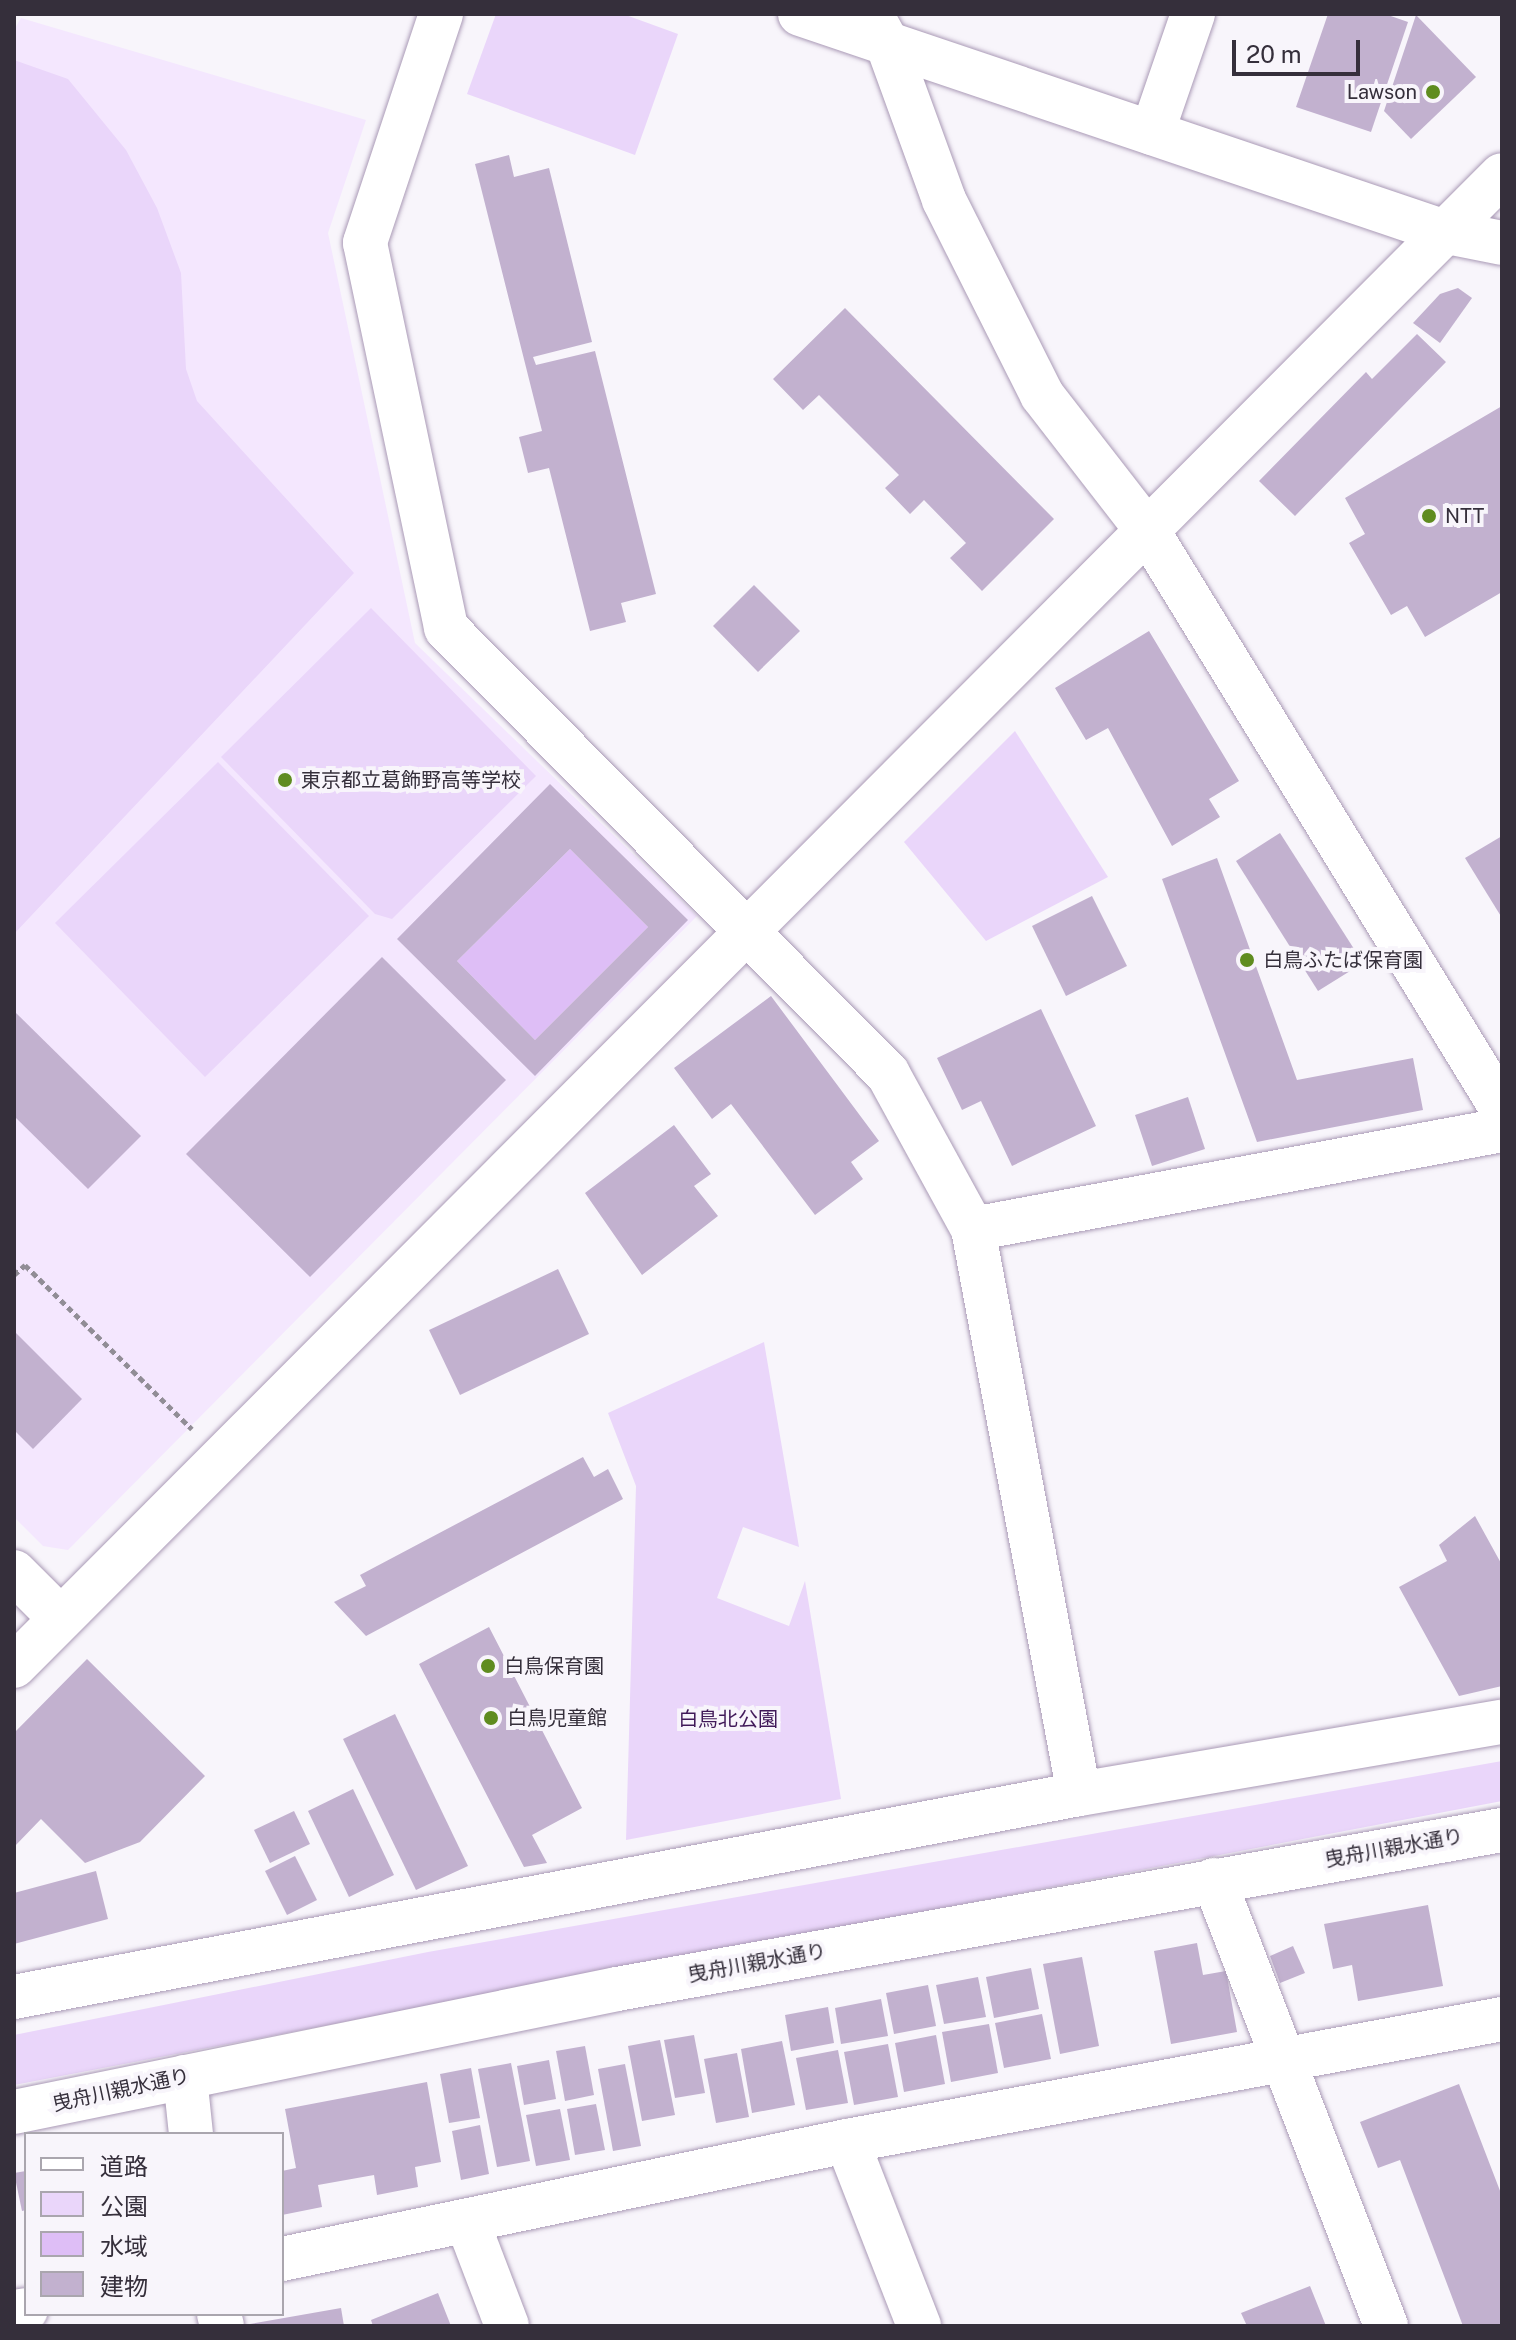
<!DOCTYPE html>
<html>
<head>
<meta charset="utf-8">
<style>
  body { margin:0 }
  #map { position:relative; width:1516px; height:2340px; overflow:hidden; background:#f8f5fb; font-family:"Public Sans","Noto Sans JP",sans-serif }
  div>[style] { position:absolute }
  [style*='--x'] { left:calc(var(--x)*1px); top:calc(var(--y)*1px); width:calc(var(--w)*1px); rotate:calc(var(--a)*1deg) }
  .built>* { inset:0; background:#f4e7fe }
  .green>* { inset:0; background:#ead6fa }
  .water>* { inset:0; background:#debef6 }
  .building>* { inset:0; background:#c2b1cf }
  .path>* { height:5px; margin-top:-2.5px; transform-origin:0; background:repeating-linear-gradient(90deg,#918d96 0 6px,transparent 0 10px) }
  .roads { filter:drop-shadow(0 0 2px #aa9ab6) drop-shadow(0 0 2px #aa9ab6) }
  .minor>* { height:44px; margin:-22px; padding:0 22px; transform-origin:22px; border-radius:22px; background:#fff }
  .dots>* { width:22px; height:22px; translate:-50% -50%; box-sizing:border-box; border:4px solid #f8f5fb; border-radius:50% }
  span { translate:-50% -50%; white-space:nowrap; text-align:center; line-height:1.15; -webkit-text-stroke:8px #f8f5fb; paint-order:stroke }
  .poi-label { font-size:20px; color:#352f3b }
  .right { translate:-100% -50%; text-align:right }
  .left { translate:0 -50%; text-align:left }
  .park-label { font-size:20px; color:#411a59 }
  .street-label { font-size:20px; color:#352f3b }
  .frame { position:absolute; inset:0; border:16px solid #352f3b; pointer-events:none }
  .legend { position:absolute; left:24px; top:2132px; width:260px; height:184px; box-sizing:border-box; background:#f8f5fb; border:2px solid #aaa6ae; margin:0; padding:10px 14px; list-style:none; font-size:24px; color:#352f3b }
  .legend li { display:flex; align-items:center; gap:16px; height:40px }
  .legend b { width:40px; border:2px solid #aaa6ae }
  .scale { position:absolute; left:1232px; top:40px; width:128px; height:36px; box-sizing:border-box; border:4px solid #352f3b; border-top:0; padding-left:10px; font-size:24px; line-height:28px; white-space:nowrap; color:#352f3b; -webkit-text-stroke:6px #f8f5fb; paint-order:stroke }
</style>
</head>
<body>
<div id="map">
  <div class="built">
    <div style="clip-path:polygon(21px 18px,366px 120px,328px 233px,415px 643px,697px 916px,68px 1550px,43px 1546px,14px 1517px,14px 30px)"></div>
  </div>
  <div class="green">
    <div style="clip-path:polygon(496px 14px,623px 14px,678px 34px,635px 155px,467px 94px)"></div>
    <div style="clip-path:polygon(14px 60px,68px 79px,126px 150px,157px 208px,181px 273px,186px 369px,197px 401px,354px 573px,14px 934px)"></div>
    <div style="clip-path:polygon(371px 608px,536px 776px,392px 919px,375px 914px,221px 757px)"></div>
    <div style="clip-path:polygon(1015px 731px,1108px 877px,986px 941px,904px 842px)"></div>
    <div style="clip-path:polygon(218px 762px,369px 916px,205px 1077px,55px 923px)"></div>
    <div style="clip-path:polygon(764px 1342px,799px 1547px,743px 1527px,717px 1598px,789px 1626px,805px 1581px,841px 1799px,626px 1840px,636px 1486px,608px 1413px)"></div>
    <div style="clip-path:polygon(1502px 1761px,1502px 1801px,14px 2085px,14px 2035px,428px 1952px)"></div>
  </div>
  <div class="water">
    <div style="clip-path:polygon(570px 849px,648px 927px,535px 1040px,457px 961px)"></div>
  </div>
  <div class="building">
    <div style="clip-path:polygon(1328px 14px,1385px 14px,1408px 22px,1371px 132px,1296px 107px)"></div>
    <div style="clip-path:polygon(1416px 15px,1476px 77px,1411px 139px,1384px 111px)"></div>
    <div style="clip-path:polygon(509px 155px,514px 177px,549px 168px,592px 342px,533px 357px,536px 365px,595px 351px,656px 594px,621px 603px,626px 622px,590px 631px,549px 468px,528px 473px,519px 437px,542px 431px,475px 164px)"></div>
    <div style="clip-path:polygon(1458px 288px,1472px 298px,1440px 343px,1413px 323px,1440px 294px)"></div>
    <div style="clip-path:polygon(845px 308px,1054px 519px,982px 591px,950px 558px,966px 543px,924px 500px,910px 514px,885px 488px,899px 475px,819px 395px,803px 410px,773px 379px)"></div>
    <div style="clip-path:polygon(1417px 334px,1446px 362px,1295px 516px,1259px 481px,1366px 372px,1372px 379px)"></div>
    <div style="clip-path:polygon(1502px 406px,1502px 592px,1425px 637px,1407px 606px,1391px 615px,1349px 543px,1365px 534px,1345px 498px)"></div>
    <div style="clip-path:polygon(754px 585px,800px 631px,758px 672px,713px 626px)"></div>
    <div style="clip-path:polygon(1149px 631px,1239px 781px,1209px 799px,1220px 817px,1172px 846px,1108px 728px,1086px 740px,1055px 688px)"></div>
    <div style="clip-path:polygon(evenodd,550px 784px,688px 920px,535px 1076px,397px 939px,550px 784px,570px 849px,648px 927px,535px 1040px,457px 961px,570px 849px)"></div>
    <div style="clip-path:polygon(1280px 833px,1363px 963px,1318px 991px,1236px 861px)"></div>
    <div style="clip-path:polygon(1502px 836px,1502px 918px,1465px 858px)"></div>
    <div style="clip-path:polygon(1217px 858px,1297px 1080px,1413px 1058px,1423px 1110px,1257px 1142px,1162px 879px)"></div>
    <div style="clip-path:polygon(1092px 896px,1127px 966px,1066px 996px,1032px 926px)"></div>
    <div style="clip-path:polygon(382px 957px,506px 1080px,310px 1277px,186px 1154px)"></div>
    <div style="clip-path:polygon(771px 996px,879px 1141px,851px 1162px,863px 1179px,815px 1215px,731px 1104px,712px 1119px,674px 1068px)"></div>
    <div style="clip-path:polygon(1041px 1009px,1096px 1126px,1012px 1166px,981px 1101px,962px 1110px,937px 1058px)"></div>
    <div style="clip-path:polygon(14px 1011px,141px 1136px,88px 1189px,14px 1116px)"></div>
    <div style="clip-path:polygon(1188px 1097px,1205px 1149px,1152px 1166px,1135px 1115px)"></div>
    <div style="clip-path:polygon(674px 1125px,711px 1174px,694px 1186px,718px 1216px,642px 1275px,585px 1193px)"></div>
    <div style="clip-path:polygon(558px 1269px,589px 1334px,460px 1395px,429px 1330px)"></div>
    <div style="clip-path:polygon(14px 1331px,82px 1399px,33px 1449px,14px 1430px)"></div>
    <div style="clip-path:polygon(583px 1457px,594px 1477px,608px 1469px,623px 1499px,366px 1636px,334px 1602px,366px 1586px,360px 1575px)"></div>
    <div style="clip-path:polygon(1475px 1516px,1502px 1565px,1502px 1686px,1459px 1696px,1399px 1587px,1447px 1561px,1439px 1545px)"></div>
    <div style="clip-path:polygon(489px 1627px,582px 1808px,532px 1835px,547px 1863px,524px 1867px,419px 1664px)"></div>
    <div style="clip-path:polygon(87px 1659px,205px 1776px,140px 1842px,85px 1863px,41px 1819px,14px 1847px,14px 1733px)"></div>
    <div style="clip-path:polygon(395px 1714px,468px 1866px,416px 1890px,343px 1739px)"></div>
    <div style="clip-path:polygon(353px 1789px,394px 1875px,349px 1897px,308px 1811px)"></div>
    <div style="clip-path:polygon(294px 1811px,310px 1844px,270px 1863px,254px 1830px)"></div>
    <div style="clip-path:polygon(295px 1856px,317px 1900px,287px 1915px,265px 1871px)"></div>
    <div style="clip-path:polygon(96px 1871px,108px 1919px,14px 1944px,14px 1893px)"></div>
    <div style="clip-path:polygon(1428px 1905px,1443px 1986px,1358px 2001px,1352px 1965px,1333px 1969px,1324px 1924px)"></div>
    <div style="clip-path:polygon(1197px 1943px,1203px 1975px,1226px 1971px,1237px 2032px,1171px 2044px,1154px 1951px)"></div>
    <div style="clip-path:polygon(1293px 1946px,1305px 1973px,1280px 1983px,1270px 1956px)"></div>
    <div style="clip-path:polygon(1082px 1957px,1099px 2046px,1060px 2054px,1043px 1964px)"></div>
    <div style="clip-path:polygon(1031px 1968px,1039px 2009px,994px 2018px,986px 1977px)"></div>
    <div style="clip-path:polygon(978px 1977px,986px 2017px,944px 2024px,936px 1985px)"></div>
    <div style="clip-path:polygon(928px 1985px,936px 2026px,894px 2034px,886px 1993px)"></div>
    <div style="clip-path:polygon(881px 1999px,888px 2036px,841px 2044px,835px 2008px)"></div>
    <div style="clip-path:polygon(828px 2007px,834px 2043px,791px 2051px,785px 2015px)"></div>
    <div style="clip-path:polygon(1042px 2014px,1051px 2059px,1004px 2068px,995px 2023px)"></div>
    <div style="clip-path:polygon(989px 2024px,998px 2073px,951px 2082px,942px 2032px)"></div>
    <div style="clip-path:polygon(694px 2035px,705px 2093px,675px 2098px,664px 2040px)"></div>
    <div style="clip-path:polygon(936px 2035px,945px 2084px,904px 2092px,895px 2043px)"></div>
    <div style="clip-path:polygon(660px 2040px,675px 2115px,642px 2121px,628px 2046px)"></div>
    <div style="clip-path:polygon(782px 2041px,795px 2105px,752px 2113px,741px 2049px)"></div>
    <div style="clip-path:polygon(888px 2044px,898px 2097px,854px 2105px,844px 2052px)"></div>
    <div style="clip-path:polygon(585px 2046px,594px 2095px,565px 2101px,556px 2051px)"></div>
    <div style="clip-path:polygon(838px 2050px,848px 2103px,806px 2110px,796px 2058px)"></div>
    <div style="clip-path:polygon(737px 2053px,749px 2117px,716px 2123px,704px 2059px)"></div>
    <div style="clip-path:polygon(549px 2060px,556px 2099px,524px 2105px,517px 2066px)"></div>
    <div style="clip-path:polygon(511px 2063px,530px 2161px,497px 2167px,478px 2069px)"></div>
    <div style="clip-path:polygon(625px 2064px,641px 2146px,613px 2151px,598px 2069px)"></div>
    <div style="clip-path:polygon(471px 2068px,480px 2118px,449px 2123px,440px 2074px)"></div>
    <div style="clip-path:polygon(427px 2082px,441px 2162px,415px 2167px,418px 2187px,377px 2195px,374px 2175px,318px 2185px,322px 2207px,282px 2215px,282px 2171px,296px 2168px,285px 2109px)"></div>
    <div style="clip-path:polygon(1459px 2084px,1502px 2196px,1502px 2326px,1463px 2326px,1400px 2160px,1378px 2168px,1360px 2122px)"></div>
    <div style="clip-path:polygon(596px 2104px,605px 2150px,575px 2155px,567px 2109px)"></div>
    <div style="clip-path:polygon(560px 2109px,570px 2160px,536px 2166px,526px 2115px)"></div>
    <div style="clip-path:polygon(480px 2125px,489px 2174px,461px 2180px,452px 2131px)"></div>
    <div style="clip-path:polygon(26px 2171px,26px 2210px,22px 2211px,14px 2173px)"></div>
    <div style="clip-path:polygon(1310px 2286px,1326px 2326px,1247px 2326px,1241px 2313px)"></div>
    <div style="clip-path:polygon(438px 2293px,451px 2326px,373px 2326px,371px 2320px)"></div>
    <div style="clip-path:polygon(341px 2308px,344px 2326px,250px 2326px,250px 2324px)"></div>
  </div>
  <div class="path">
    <div style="--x:14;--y:1275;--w:15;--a:-42"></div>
    <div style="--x:25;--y:1265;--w:234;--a:44.5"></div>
  </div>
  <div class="roads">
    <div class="minor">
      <div style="--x:441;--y:14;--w:241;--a:108.4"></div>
      <div style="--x:365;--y:243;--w:393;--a:78.1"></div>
      <div style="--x:446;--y:628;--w:628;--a:45.26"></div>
      <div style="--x:888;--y:1074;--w:177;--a:61.3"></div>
      <div style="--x:973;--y:1229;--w:575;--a:79.37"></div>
      <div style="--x:800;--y:14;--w:678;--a:18.68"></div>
      <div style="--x:1442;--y:231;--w:61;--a:11.3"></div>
      <div style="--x:871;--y:14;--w:33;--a:61"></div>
      <div style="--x:887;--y:43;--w:167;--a:70"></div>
      <div style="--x:944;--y:200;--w:218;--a:63.3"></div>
      <div style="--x:1042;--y:395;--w:175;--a:52.2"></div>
      <div style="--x:1149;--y:533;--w:676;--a:58.5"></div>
      <div style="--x:1152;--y:133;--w:126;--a:-71"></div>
      <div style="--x:973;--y:1229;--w:538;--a:-10.6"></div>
      <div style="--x:14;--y:1572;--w:66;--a:45"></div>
      <div style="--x:14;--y:1666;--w:2106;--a:-45.06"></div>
      <div style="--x:1214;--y:1880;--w:478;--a:68.9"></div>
      <div style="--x:14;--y:1997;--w:1084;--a:-10.79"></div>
      <div style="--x:1079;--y:1794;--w:429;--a:-9.7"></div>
      <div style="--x:185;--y:2077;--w:57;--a:84"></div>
      <div style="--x:14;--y:2112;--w:615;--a:-11.53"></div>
      <div style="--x:617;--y:1989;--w:899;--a:-10.19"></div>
      <div style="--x:847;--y:2141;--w:199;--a:68.7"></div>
      <div style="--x:467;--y:2221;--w:112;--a:69.1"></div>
      <div style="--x:282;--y:2259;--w:577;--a:-11.8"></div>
      <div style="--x:847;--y:2141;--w:666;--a:-10.55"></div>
      <div style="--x:14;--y:2312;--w:12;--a:-9"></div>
      <div style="--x:219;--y:2314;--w:12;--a:76"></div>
    </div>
  </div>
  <div class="dots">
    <div style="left:1433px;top:92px;background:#5f8c1f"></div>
    <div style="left:1429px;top:516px;background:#5f8c1f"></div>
    <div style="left:285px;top:780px;background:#5f8c1f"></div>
    <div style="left:1247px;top:960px;background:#5f8c1f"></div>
    <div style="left:488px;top:1666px;background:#5f8c1f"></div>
    <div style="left:491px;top:1718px;background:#5f8c1f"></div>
  </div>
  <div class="poi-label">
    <span class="right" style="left:1417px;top:92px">Lawson</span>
    <span class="left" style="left:1445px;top:516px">NTT</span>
    <span class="left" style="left:301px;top:780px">東京都立葛飾野高等学校</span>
    <span class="left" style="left:1263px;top:960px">白鳥ふたば保育園</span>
    <span class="left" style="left:504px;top:1666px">白鳥保育園</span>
    <span class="left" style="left:507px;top:1718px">白鳥児童館</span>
  </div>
  <div class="park-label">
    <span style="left:728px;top:1719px">白鳥北公園</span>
  </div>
  <div class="street-label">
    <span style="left:1394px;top:1848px;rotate:-10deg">曳舟川親水通り</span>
    <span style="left:757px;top:1963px;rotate:-10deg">曳舟川親水通り</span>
    <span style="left:121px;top:2090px;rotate:-12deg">曳舟川親水通り</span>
  </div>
  <div class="frame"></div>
  <ul class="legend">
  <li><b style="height:10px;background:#fff"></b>道路</li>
  <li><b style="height:22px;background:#ead6fa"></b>公園</li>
  <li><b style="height:22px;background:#debef6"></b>水域</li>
  <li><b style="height:22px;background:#c2b1cf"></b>建物</li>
  </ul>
  <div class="scale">20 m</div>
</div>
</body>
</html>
